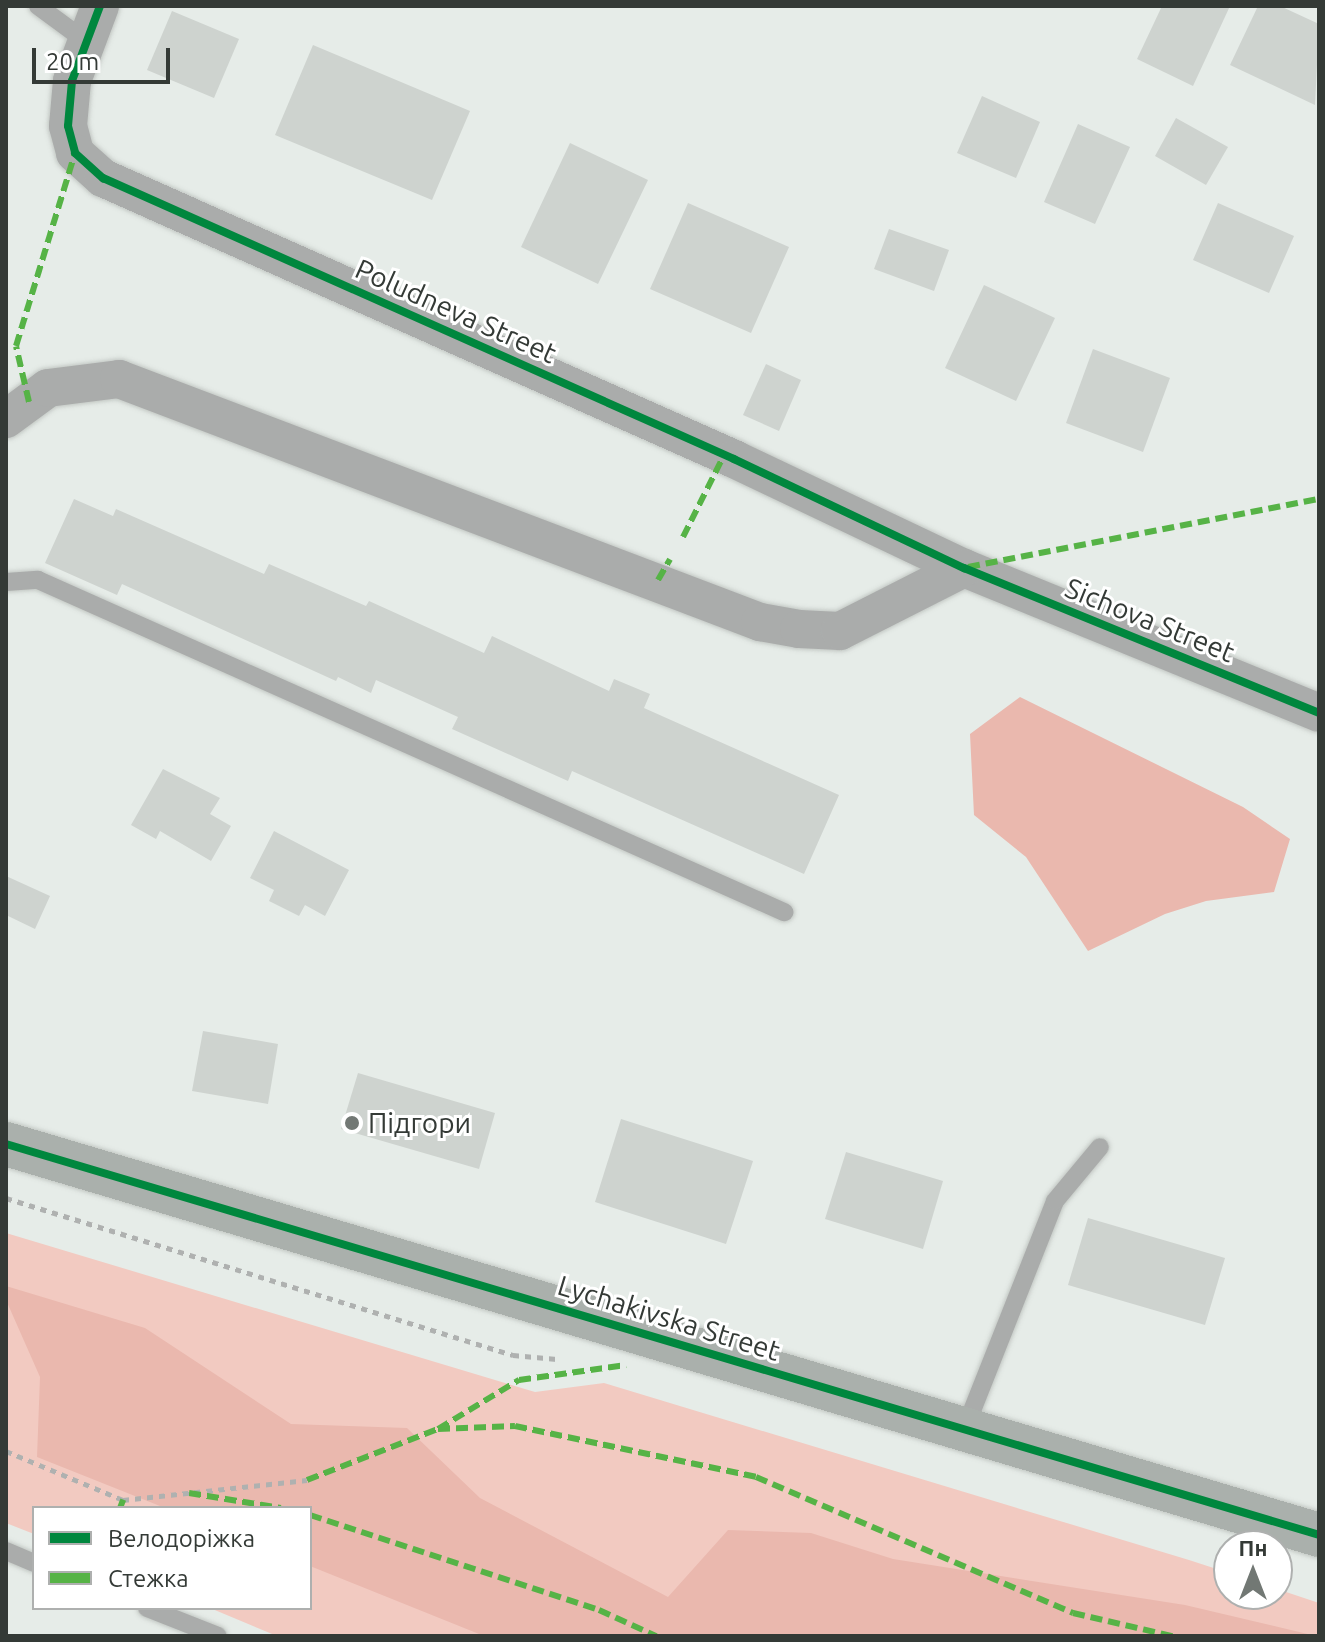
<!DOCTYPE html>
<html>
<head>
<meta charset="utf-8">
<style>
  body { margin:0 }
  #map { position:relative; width:1325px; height:1642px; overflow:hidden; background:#e6ece8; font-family:Ubuntu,sans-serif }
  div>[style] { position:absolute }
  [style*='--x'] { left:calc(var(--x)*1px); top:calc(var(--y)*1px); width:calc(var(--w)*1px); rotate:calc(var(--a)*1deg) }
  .green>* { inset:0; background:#f2cac1 }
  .forest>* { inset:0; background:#eab8ae }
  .building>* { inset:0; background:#ced3cf }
  .path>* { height:5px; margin-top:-2.5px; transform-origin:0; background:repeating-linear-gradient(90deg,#afb1b0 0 6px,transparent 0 12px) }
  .roads { filter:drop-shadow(0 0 2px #c3c8c4) drop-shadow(0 0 2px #c3c8c4) }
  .lane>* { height:18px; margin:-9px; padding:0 9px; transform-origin:9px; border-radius:9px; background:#aaacab }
  .street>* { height:38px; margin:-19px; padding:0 19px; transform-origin:19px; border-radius:19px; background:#aaacab }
  .primary>* { height:44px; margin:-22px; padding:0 22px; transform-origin:22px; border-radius:22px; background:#aab0ac }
  .quiet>* { height:6px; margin-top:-3px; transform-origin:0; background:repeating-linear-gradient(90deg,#56b346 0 12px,transparent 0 18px) }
  .cycleway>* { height:8px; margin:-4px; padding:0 4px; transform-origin:4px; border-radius:4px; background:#00873e }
  .dots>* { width:22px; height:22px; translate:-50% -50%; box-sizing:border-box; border:4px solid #fff; border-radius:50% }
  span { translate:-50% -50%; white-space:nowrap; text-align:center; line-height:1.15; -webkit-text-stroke:6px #fff; paint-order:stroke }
  .street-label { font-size:28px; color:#343a36 }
  .poi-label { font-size:28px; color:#343a36 }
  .left { translate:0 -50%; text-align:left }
  .frame { position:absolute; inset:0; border:8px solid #343a36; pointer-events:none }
  .legend { position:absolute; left:32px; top:1506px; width:280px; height:104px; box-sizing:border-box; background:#fff; border:2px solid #aeb0af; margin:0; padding:10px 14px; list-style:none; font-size:24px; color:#343a36 }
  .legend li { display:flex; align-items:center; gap:16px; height:40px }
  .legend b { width:40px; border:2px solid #aeb0af }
  .north { position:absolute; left:1213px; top:1530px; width:80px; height:80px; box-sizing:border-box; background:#fff; border:2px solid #aeb0af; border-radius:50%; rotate:0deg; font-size:22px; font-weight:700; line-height:32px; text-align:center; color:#343a36 }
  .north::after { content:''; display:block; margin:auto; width:28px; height:36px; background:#727874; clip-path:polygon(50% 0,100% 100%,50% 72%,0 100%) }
  .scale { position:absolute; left:32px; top:48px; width:138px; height:36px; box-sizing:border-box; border:4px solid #343a36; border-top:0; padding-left:10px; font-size:24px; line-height:28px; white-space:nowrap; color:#343a36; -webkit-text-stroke:6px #fff; paint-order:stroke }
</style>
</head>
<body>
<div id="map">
  <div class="green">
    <div style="clip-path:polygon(6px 1233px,535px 1392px,604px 1383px,1189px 1560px,1229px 1573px,1229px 1594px,1277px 1594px,1277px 1589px,1319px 1603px,1319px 1636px,277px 1636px,210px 1608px,310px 1608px,310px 1508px,34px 1508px,34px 1534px,6px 1523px)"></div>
  </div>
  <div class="forest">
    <div style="clip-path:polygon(1020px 697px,1243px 807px,1290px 839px,1274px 892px,1206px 901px,1165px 914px,1088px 951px,1026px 857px,974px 815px,970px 734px)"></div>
    <div style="clip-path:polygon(6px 1286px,145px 1328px,291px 1424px,407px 1428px,480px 1498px,668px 1597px,728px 1530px,811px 1533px,893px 1559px,1185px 1605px,1316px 1636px,484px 1636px,310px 1566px,310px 1508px,165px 1508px,37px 1457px,40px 1377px,6px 1300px)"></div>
  </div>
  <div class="building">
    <div style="clip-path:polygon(1162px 6px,1230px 6px,1193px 86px,1137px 59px)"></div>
    <div style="clip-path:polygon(1258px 6px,1280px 6px,1319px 24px,1315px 105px,1230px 65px)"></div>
    <div style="clip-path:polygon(172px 11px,239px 39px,214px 98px,147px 70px)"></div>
    <div style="clip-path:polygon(313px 45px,470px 111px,432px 200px,275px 135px)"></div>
    <div style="clip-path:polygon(982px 96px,1040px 122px,1016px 178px,957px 153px)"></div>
    <div style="clip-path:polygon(1176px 118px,1228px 147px,1206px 185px,1155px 156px)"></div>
    <div style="clip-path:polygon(1078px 124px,1130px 147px,1095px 224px,1044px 202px)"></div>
    <div style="clip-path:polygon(570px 143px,648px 180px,598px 284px,521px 247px)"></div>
    <div style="clip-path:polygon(688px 203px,789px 247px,751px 333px,650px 289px)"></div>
    <div style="clip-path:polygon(1218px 203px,1294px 236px,1269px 293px,1193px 260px)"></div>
    <div style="clip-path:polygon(889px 229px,949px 250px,934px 291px,874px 269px)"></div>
    <div style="clip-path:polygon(984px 285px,1055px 318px,1016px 401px,945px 368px)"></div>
    <div style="clip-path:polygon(1093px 349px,1170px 378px,1143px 452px,1066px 423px)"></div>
    <div style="clip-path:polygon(766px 364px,801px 380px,779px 431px,743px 415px)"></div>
    <div style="clip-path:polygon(74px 499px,113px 516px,116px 509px,264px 574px,269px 564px,366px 606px,369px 601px,484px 653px,492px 636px,609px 691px,614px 679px,650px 694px,644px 708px,839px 795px,804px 874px,572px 771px,568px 781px,452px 729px,458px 717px,376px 680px,371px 693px,338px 677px,336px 681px,122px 584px,117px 595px,45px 563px)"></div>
    <div style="clip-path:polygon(163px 769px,220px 798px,210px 814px,231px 826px,211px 861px,160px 831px,156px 839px,131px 825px)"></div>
    <div style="clip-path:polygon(274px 831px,349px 870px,325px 916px,305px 905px,299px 916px,269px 901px,274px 890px,250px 878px)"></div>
    <div style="clip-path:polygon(6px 876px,50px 896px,35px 929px,6px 915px)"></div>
    <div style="clip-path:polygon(203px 1031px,278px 1044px,268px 1104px,192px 1091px)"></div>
    <div style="clip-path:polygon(358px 1073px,495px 1113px,479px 1169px,341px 1129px)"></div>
    <div style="clip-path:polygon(621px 1119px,753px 1161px,726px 1244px,595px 1202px)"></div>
    <div style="clip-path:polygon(846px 1152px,943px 1181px,923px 1249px,825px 1219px)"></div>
    <div style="clip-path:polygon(1088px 1218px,1225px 1258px,1205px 1325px,1068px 1285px)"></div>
  </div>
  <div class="path">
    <div style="--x:6;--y:1198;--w:531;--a:17.21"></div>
    <div style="--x:513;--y:1355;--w:44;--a:5.2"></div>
    <div style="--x:6;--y:1451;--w:127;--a:22.7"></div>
    <div style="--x:123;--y:1500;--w:185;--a:-6.2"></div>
  </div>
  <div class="roads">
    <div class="lane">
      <div style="--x:38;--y:6;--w:56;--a:36.3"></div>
      <div style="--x:6;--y:582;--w:32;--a:-4"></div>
      <div style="--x:38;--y:580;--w:817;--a:23.99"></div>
      <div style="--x:964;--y:1431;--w:247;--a:-68.4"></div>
      <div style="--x:1055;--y:1201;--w:70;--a:-50.2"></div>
      <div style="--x:6;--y:1551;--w:30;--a:23"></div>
      <div style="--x:147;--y:1608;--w:76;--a:21.5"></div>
    </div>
    <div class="street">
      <div style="--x:100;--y:6;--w:80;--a:110.5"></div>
      <div style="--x:72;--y:81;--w:45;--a:95.1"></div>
      <div style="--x:68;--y:126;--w:28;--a:75"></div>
      <div style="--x:75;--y:153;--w:38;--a:42"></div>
      <div style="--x:103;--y:178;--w:691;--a:24"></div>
      <div style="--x:734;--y:459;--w:255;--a:25.4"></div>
      <div style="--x:964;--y:568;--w:383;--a:22.2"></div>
      <div style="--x:6;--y:419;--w:52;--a:-36.4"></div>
      <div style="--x:48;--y:388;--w:72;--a:-7.2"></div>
      <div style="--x:119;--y:379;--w:686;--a:20.76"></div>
      <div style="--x:760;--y:622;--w:40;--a:10"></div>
      <div style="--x:799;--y:629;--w:41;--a:2.8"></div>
      <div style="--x:840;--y:631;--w:139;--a:-26.9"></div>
    </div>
    <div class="primary">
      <div style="--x:6;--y:1144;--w:1370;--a:16.58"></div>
    </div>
  </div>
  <div class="quiet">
    <div style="--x:29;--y:402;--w:57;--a:-103.1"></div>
    <div style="--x:16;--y:346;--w:202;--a:-73"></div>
    <div style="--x:683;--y:537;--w:92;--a:-63.4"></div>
    <div style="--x:968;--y:567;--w:358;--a:-11"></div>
    <div style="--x:658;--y:580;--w:24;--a:-60"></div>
    <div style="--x:438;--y:1429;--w:77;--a:-2.2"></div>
    <div style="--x:515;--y:1426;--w:246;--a:11.9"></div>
    <div style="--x:756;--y:1477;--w:345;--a:23.2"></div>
    <div style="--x:1073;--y:1613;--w:102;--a:13.1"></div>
    <div style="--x:307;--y:1480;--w:141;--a:-21.3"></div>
    <div style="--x:438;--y:1429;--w:95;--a:-31.2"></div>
    <div style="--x:519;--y:1380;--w:108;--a:-8"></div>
    <div style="--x:189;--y:1493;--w:93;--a:9.3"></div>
    <div style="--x:120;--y:1508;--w:9;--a:-69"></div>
    <div style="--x:310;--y:1515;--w:304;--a:18.2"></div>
    <div style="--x:599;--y:1610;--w:63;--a:24.5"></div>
  </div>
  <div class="cycleway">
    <div style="--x:100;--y:6;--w:80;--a:110.5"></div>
    <div style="--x:72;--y:81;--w:45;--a:95.1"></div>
    <div style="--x:68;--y:126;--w:28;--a:75"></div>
    <div style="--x:75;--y:153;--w:38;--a:42"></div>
    <div style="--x:103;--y:178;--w:691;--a:24"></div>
    <div style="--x:734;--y:459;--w:255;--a:25.4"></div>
    <div style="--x:964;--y:568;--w:383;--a:22.2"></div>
    <div style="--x:6;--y:1144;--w:1370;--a:16.58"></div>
  </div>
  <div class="dots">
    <div style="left:352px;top:1123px;background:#727874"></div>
  </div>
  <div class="street-label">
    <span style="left:456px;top:311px;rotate:24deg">Poludneva Street</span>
    <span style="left:1150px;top:620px;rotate:22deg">Sichova Street</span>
    <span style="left:669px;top:1318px;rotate:17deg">Lychakivska Street</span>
  </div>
  <div class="poi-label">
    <span class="left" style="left:368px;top:1123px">Підгори</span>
  </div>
  <div class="frame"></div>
  <ul class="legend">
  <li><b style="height:10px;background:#00873e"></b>Велодоріжка</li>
  <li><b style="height:10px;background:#56b346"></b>Стежка</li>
  </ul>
  <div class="north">Пн</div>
  <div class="scale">20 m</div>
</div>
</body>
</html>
